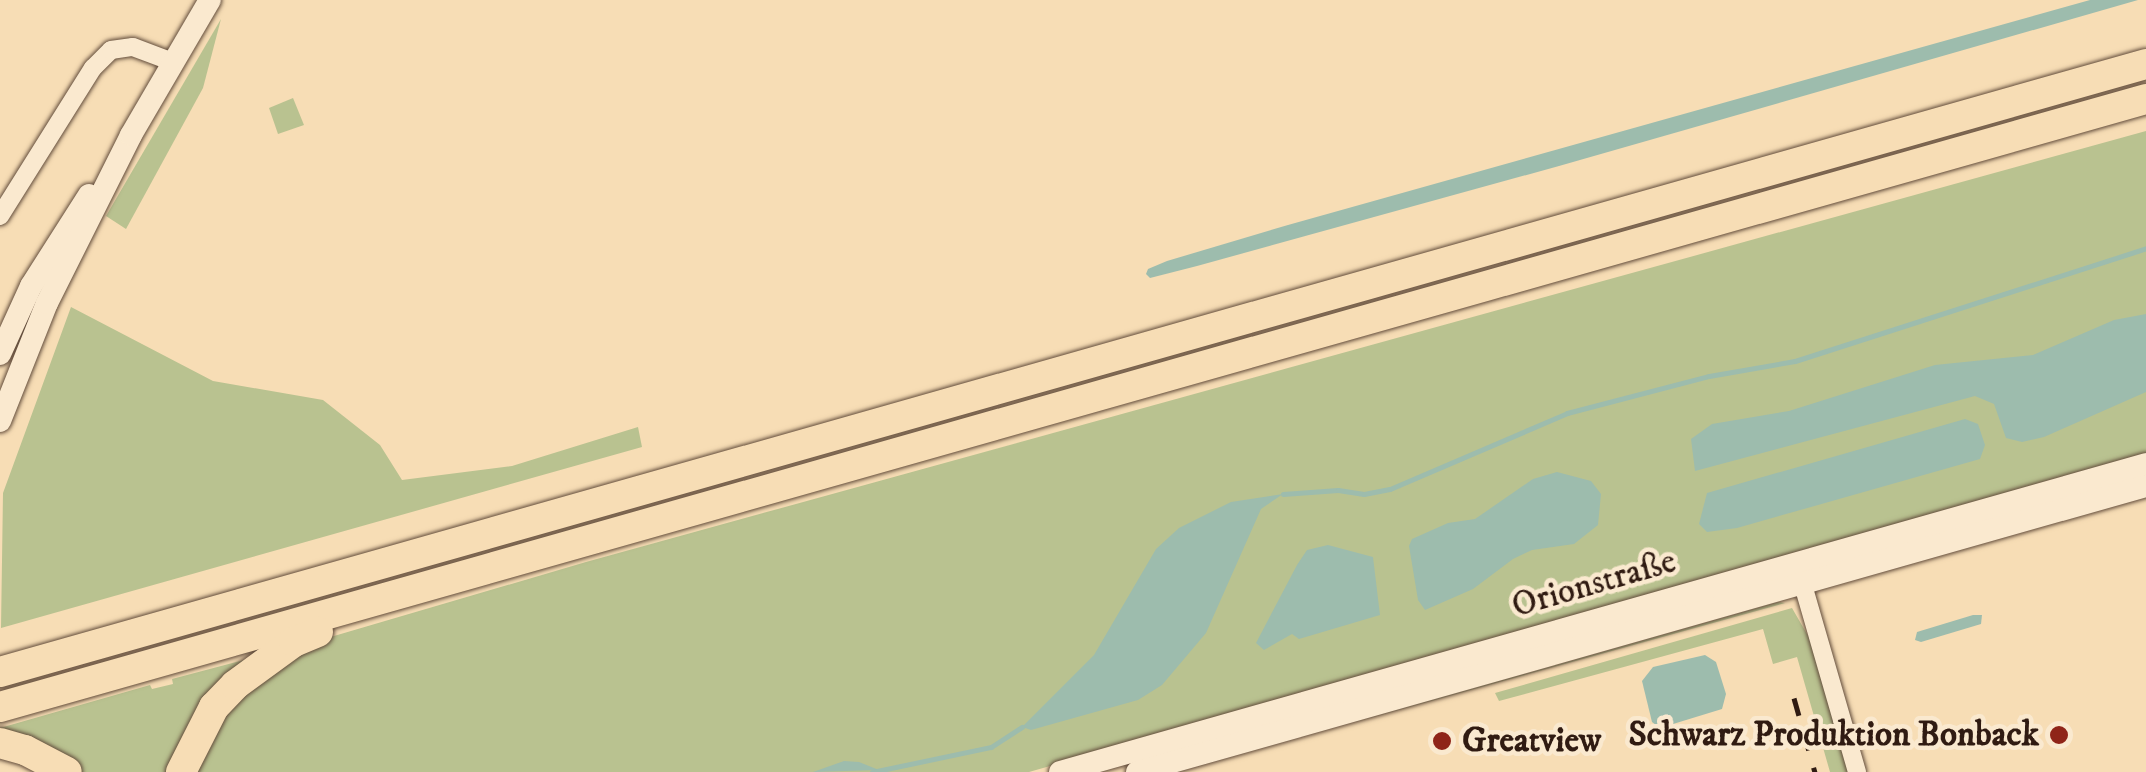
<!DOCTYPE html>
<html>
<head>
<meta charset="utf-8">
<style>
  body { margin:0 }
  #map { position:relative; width:2146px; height:772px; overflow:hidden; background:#f7ddb5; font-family:"IM FELL DW Pica",serif }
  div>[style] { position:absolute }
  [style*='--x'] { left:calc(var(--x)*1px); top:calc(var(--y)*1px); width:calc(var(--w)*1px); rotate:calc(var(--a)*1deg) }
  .green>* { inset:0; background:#b9c290 }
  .water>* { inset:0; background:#9dbcad }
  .stream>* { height:5px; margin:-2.5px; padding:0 2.5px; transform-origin:2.5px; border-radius:2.5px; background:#9dbcad }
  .roads { filter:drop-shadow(0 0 2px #624c3b) drop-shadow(0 0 2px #624c3b) }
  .street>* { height:18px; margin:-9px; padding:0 9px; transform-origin:9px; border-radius:9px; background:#fae9cf }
  .secondary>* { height:22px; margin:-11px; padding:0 11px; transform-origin:11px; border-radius:11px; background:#fae9cf }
  .highway>* { height:30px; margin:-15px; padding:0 15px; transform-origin:15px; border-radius:15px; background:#f7ddb5 }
  .rail>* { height:5px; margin-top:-2.5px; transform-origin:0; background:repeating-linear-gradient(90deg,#301b12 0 18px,transparent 0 36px) }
  .dots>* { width:28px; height:28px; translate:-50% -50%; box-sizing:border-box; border:5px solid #fae9cf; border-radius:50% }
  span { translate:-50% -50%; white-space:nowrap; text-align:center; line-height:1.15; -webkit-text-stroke:9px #fae9cf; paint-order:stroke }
  .street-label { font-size:35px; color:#301b12 }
  .poi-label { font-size:35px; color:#301b12; font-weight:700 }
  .right { translate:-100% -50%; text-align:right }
  .left { translate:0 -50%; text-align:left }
</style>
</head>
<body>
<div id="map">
  <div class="green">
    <div style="clip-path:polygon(221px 19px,203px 88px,126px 229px,106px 216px)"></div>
    <div style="clip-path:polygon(293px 98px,304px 125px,278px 134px,269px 108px)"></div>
    <div style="clip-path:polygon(2146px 131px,2146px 454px,1029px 772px,191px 772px,225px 705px,317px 641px,586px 562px)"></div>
    <div style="clip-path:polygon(71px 307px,213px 381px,323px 400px,380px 445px,402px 480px,512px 466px,638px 427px,642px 447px,1px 628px,3px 493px)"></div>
    <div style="clip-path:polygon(1778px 602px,1785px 603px,1345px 725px)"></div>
    <div style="clip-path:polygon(1792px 608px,1811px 641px,1848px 772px,1830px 772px,1797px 657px,1773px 664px,1763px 629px,1499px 701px,1495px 693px)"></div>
    <div style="clip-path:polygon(266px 654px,178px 772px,79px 772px,0 737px,0 728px,150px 685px,152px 689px,173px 684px,172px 679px)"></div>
  </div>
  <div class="water">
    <div style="clip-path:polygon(2090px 0,2138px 0,1559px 166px,1197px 266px,1150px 278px,1146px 274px,1148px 269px,1167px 261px,1288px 225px)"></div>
    <div style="clip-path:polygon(2146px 314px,2146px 392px,2044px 437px,2022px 442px,2006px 438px,1994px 404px,1975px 396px,1695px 471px,1691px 439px,1712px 424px,1789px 411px,1935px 365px,2033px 355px,2114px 320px)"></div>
    <div style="clip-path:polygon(1965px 419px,1978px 424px,1985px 445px,1980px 459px,1737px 528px,1707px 532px,1699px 524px,1707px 493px)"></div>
    <div style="clip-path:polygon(1557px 472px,1591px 481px,1601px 494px,1598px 525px,1574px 544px,1532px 550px,1513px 559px,1473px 589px,1425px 610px,1418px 600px,1409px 546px,1412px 539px,1448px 523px,1475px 519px,1533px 479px)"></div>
    <div style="clip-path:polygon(1283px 494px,1261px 509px,1206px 633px,1162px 685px,1138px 700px,1031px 730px,1022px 727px,1094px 655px,1156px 549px,1179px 528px,1231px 502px)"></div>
    <div style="clip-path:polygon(1328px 545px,1373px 557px,1380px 615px,1299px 639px,1292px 634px,1264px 650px,1256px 643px,1297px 565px,1307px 550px)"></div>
    <div style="clip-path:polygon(1973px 615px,1982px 615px,1981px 624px,1921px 642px,1915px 640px,1917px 632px)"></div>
    <div style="clip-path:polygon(1705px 655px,1716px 662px,1726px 694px,1722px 709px,1660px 728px,1652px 722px,1642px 681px,1653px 667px)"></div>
    <div style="clip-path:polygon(844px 761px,859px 762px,879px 770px,813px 772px)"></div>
  </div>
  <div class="stream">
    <div style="--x:1283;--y:494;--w:55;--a:-4.2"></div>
    <div style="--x:1338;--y:490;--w:26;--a:9"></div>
    <div style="--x:1364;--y:494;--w:26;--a:-11"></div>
    <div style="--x:1390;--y:489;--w:193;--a:-23.2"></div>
    <div style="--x:1567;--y:413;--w:147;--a:-14.6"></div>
    <div style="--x:1709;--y:376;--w:87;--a:-9.9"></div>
    <div style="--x:1795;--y:361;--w:369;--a:-17.8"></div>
    <div style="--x:872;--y:772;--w:122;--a:-11.9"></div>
    <div style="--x:991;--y:747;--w:37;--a:-33"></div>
  </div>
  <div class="roads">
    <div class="street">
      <div style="--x:0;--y:216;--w:175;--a:-57.9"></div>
      <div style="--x:93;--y:68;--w:25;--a:-45"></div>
      <div style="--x:111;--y:50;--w:22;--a:-8"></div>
      <div style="--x:133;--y:47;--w:43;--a:20.6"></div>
      <div style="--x:1799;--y:571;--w:209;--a:73.9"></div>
    </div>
    <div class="secondary">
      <div style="--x:0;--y:354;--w:75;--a:-65.5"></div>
      <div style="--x:31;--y:286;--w:108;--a:-57.5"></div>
      <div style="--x:0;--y:421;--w:127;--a:-68.3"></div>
      <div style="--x:47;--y:303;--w:188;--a:-63.4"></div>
      <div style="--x:131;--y:135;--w:156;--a:-59.7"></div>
      <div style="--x:1060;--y:772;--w:1129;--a:-15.83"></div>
      <div style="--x:1137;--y:772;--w:1049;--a:-15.83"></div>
    </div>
    <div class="highway">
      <div style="--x:0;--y:672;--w:2230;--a:-15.82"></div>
      <div style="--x:0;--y:707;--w:2230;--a:-15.82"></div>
      <div style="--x:0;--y:743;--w:26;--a:16"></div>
      <div style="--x:25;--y:750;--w:47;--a:27.6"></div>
      <div style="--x:181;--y:772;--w:73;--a:-63.1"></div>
      <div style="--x:214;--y:707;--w:30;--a:-46"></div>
      <div style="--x:235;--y:685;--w:73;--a:-36.1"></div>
      <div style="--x:294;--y:642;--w:26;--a:-23"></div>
    </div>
  </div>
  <div class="rail">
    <div style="--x:1794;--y:698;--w:77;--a:74.2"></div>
  </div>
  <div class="dots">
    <div style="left:2059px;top:735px;background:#8f2418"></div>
    <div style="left:1442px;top:741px;background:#8f2418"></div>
  </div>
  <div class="street-label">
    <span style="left:1594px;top:584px;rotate:-16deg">Orionstraße</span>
  </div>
  <div class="poi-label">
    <span class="right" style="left:2039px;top:735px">Schwarz Produktion Bonback</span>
    <span class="left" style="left:1462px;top:741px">Greatview</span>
  </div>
</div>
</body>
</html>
